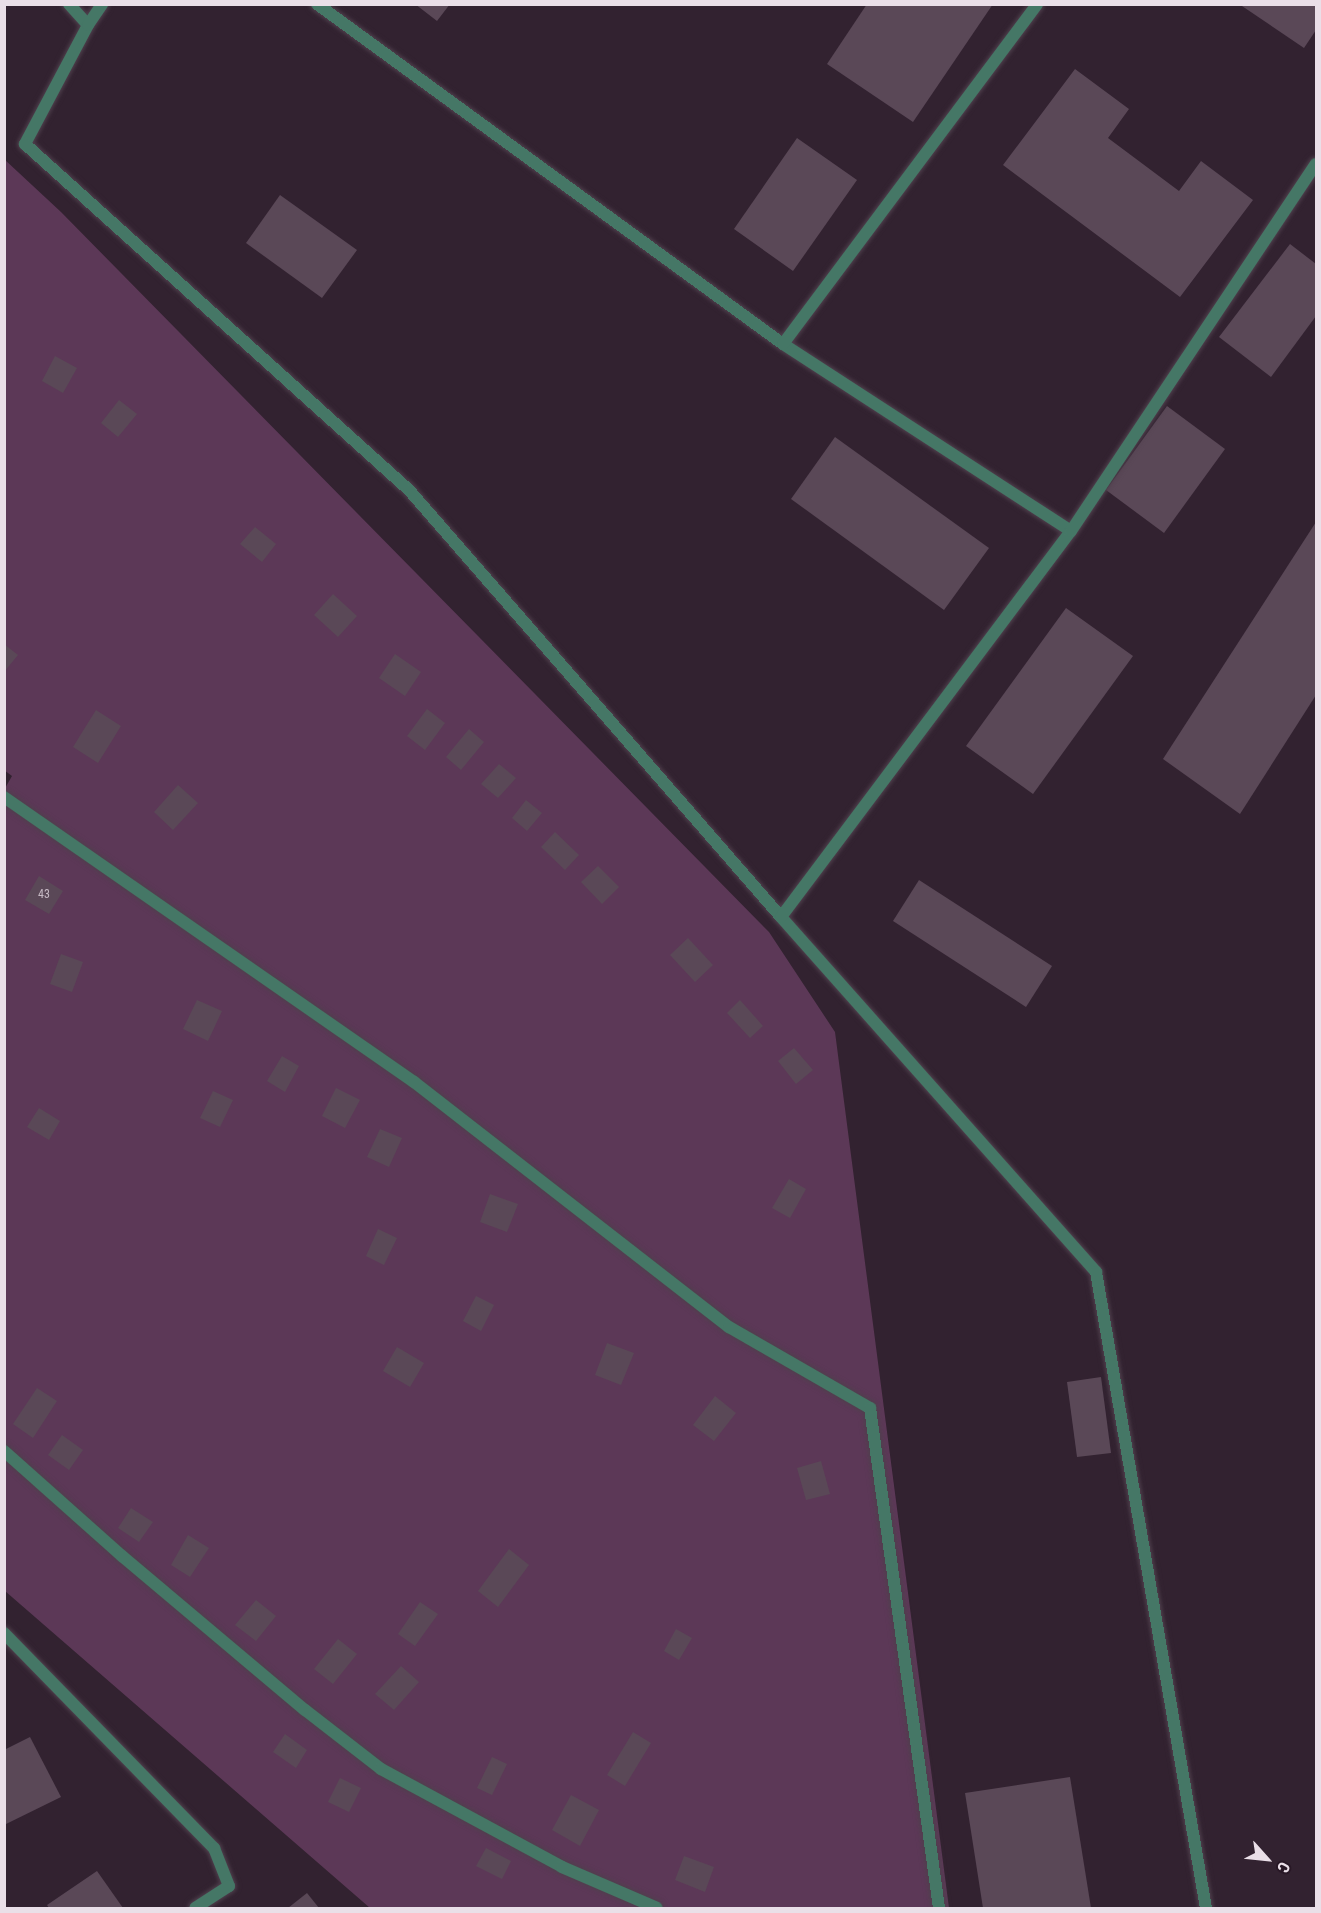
<!DOCTYPE html>
<html>
<head>
<meta charset="utf-8">
<style>
  body { margin:0 }
  #map { position:relative; width:1321px; height:1913px; overflow:hidden; background:#322230; font-family:"Roboto Condensed",sans-serif }
  div>[style] { position:absolute }
  [style*='--x'] { left:calc(var(--x)*1px); top:calc(var(--y)*1px); width:calc(var(--w)*1px); rotate:calc(var(--a)*1deg) }
  .green>* { inset:0; background:#5c3857 }
  .building>* { inset:0; background:#5a4857 }
  .roads { filter:drop-shadow(0 0 2px #4f404d) drop-shadow(0 0 2px #4f404d) }
  .lane>* { height:12px; margin:-6px; padding:0 6px; transform-origin:6px; border-radius:6px; background:#457766 }
  span { translate:-50% -50%; white-space:nowrap; text-align:center; line-height:1.15; -webkit-text-stroke:5px #281826; paint-order:stroke }
  .number-label { font-size:12px; color:#c6b9c4 }
  .number-label span { -webkit-text-stroke-width:0 }
  .frame { position:absolute; inset:0; border:6px solid #eadfe8; pointer-events:none }
  .north { position:absolute; left:1237px; top:1829px; width:60px; height:60px; -webkit-text-stroke:4px #281826; paint-order:stroke; rotate:117deg; font-size:16px; font-weight:700; line-height:24px; text-align:center; color:#eadfe8 }
  .north::after { content:''; display:block; margin:auto; width:21px; height:27px; background:#eadfe8; clip-path:polygon(50% 0,100% 100%,50% 72%,0 100%) }
</style>
</head>
<body>
<div id="map">
  <div class="green">
    <div style="clip-path:polygon(4px 159px,61px 212px,769px 932px,835px 1032px,949px 1908px,370px 1908px,5px 1591px,4px 790px,12px 776px,4px 770px)"></div>
  </div>
  <div class="building">
    <div style="clip-path:polygon(415px 4px,450px 4px,437px 21px)"></div>
    <div style="clip-path:polygon(867px 4px,993px 4px,913px 122px,827px 64px)"></div>
    <div style="clip-path:polygon(1239px 4px,1316px 4px,1316px 30px,1304px 48px)"></div>
    <div style="clip-path:polygon(1075px 69px,1129px 109px,1108px 138px,1179px 191px,1201px 161px,1253px 200px,1180px 297px,1003px 165px)"></div>
    <div style="clip-path:polygon(797px 138px,857px 180px,793px 271px,734px 229px)"></div>
    <div style="clip-path:polygon(280px 195px,357px 250px,322px 298px,246px 243px)"></div>
    <div style="clip-path:polygon(1290px 244px,1316px 264px,1316px 316px,1271px 377px,1219px 337px)"></div>
    <div style="clip-path:polygon(55px 356px,77px 368px,63px 393px,42px 381px)"></div>
    <div style="clip-path:polygon(119px 400px,137px 414px,118px 437px,101px 423px)"></div>
    <div style="clip-path:polygon(1167px 406px,1225px 449px,1164px 533px,1106px 490px)"></div>
    <div style="clip-path:polygon(835px 437px,989px 548px,944px 610px,791px 499px)"></div>
    <div style="clip-path:polygon(1316px 522px,1316px 695px,1240px 814px,1163px 759px)"></div>
    <div style="clip-path:polygon(255px 527px,276px 544px,262px 562px,240px 544px)"></div>
    <div style="clip-path:polygon(333px 594px,357px 616px,338px 637px,314px 615px)"></div>
    <div style="clip-path:polygon(1066px 608px,1133px 656px,1033px 794px,966px 746px)"></div>
    <div style="clip-path:polygon(4px 644px,18px 655px,4px 672px)"></div>
    <div style="clip-path:polygon(395px 654px,421px 672px,405px 696px,379px 678px)"></div>
    <div style="clip-path:polygon(427px 709px,445px 723px,425px 750px,407px 736px)"></div>
    <div style="clip-path:polygon(96px 710px,121px 726px,98px 763px,73px 747px)"></div>
    <div style="clip-path:polygon(469px 729px,484px 742px,461px 770px,446px 757px)"></div>
    <div style="clip-path:polygon(499px 764px,516px 778px,498px 798px,481px 784px)"></div>
    <div style="clip-path:polygon(178px 785px,198px 803px,173px 830px,154px 812px)"></div>
    <div style="clip-path:polygon(526px 800px,542px 813px,527px 831px,512px 818px)"></div>
    <div style="clip-path:polygon(555px 832px,579px 855px,565px 870px,541px 847px)"></div>
    <div style="clip-path:polygon(598px 866px,619px 887px,602px 904px,581px 882px)"></div>
    <div style="clip-path:polygon(39px 876px,63px 891px,49px 914px,25px 900px)"></div>
    <div style="clip-path:polygon(919px 880px,1052px 966px,1026px 1007px,893px 921px)"></div>
    <div style="clip-path:polygon(688px 938px,713px 965px,695px 982px,670px 955px)"></div>
    <div style="clip-path:polygon(61px 954px,83px 962px,72px 992px,50px 984px)"></div>
    <div style="clip-path:polygon(197px 1000px,222px 1011px,208px 1041px,183px 1029px)"></div>
    <div style="clip-path:polygon(740px 1000px,763px 1026px,750px 1038px,727px 1013px)"></div>
    <div style="clip-path:polygon(794px 1048px,813px 1070px,796px 1084px,778px 1061px)"></div>
    <div style="clip-path:polygon(282px 1056px,299px 1066px,285px 1092px,267px 1081px)"></div>
    <div style="clip-path:polygon(336px 1088px,360px 1100px,345px 1128px,322px 1116px)"></div>
    <div style="clip-path:polygon(213px 1091px,233px 1100px,220px 1127px,200px 1118px)"></div>
    <div style="clip-path:polygon(39px 1108px,60px 1121px,49px 1140px,27px 1127px)"></div>
    <div style="clip-path:polygon(380px 1129px,402px 1138px,389px 1167px,367px 1157px)"></div>
    <div style="clip-path:polygon(789px 1179px,806px 1189px,790px 1218px,772px 1208px)"></div>
    <div style="clip-path:polygon(490px 1194px,518px 1204px,507px 1232px,480px 1222px)"></div>
    <div style="clip-path:polygon(378px 1229px,397px 1238px,384px 1265px,366px 1256px)"></div>
    <div style="clip-path:polygon(476px 1296px,494px 1305px,481px 1331px,463px 1321px)"></div>
    <div style="clip-path:polygon(607px 1343px,634px 1353px,621px 1385px,595px 1375px)"></div>
    <div style="clip-path:polygon(397px 1347px,424px 1363px,410px 1387px,383px 1371px)"></div>
    <div style="clip-path:polygon(1101px 1377px,1111px 1453px,1077px 1457px,1067px 1382px)"></div>
    <div style="clip-path:polygon(37px 1388px,57px 1401px,33px 1438px,13px 1424px)"></div>
    <div style="clip-path:polygon(715px 1396px,736px 1413px,714px 1441px,693px 1425px)"></div>
    <div style="clip-path:polygon(62px 1435px,83px 1450px,69px 1470px,48px 1455px)"></div>
    <div style="clip-path:polygon(821px 1461px,830px 1494px,806px 1500px,797px 1468px)"></div>
    <div style="clip-path:polygon(131px 1508px,153px 1522px,139px 1542px,118px 1528px)"></div>
    <div style="clip-path:polygon(188px 1535px,209px 1548px,190px 1577px,171px 1565px)"></div>
    <div style="clip-path:polygon(509px 1549px,529px 1565px,498px 1607px,478px 1591px)"></div>
    <div style="clip-path:polygon(256px 1600px,276px 1616px,256px 1641px,235px 1625px)"></div>
    <div style="clip-path:polygon(420px 1602px,438px 1614px,415px 1646px,398px 1634px)"></div>
    <div style="clip-path:polygon(676px 1629px,692px 1638px,679px 1660px,664px 1651px)"></div>
    <div style="clip-path:polygon(338px 1639px,357px 1654px,333px 1684px,314px 1669px)"></div>
    <div style="clip-path:polygon(401px 1666px,419px 1682px,394px 1710px,375px 1694px)"></div>
    <div style="clip-path:polygon(633px 1732px,651px 1743px,625px 1786px,607px 1775px)"></div>
    <div style="clip-path:polygon(285px 1734px,307px 1750px,296px 1768px,273px 1752px)"></div>
    <div style="clip-path:polygon(30px 1737px,61px 1797px,4px 1825px,4px 1750px)"></div>
    <div style="clip-path:polygon(492px 1757px,507px 1764px,492px 1795px,477px 1788px)"></div>
    <div style="clip-path:polygon(1070px 1777px,1091px 1908px,983px 1908px,965px 1793px)"></div>
    <div style="clip-path:polygon(340px 1778px,361px 1788px,349px 1812px,328px 1802px)"></div>
    <div style="clip-path:polygon(571px 1795px,599px 1810px,580px 1846px,552px 1830px)"></div>
    <div style="clip-path:polygon(486px 1848px,511px 1861px,502px 1879px,476px 1866px)"></div>
    <div style="clip-path:polygon(684px 1856px,714px 1867px,705px 1892px,675px 1880px)"></div>
    <div style="clip-path:polygon(97px 1871px,123px 1908px,49px 1908px,47px 1905px)"></div>
    <div style="clip-path:polygon(307px 1893px,319px 1908px,288px 1908px)"></div>
  </div>
  <div class="roads">
    <div class="lane">
      <div style="--x:69;--y:4;--w:28;--a:48"></div>
      <div style="--x:88;--y:25;--w:135;--a:117.9"></div>
      <div style="--x:25;--y:144;--w:517;--a:42.02"></div>
      <div style="--x:409;--y:490;--w:566;--a:48.94"></div>
      <div style="--x:781;--y:917;--w:475;--a:48.4"></div>
      <div style="--x:1096;--y:1272;--w:645;--a:80.19"></div>
      <div style="--x:317;--y:4;--w:577;--a:36.12"></div>
      <div style="--x:783;--y:344;--w:343;--a:33"></div>
      <div style="--x:88;--y:25;--w:25;--a:-56"></div>
      <div style="--x:783;--y:344;--w:424;--a:-53.2"></div>
      <div style="--x:4;--y:797;--w:499;--a:34.8"></div>
      <div style="--x:414;--y:1082;--w:399;--a:37.9"></div>
      <div style="--x:729;--y:1327;--w:163;--a:29.9"></div>
      <div style="--x:870;--y:1408;--w:505;--a:82.14"></div>
      <div style="--x:781;--y:917;--w:483;--a:-53.1"></div>
      <div style="--x:1071;--y:531;--w:441;--a:-56.3"></div>
      <div style="--x:4;--y:1451;--w:158;--a:41.7"></div>
      <div style="--x:122;--y:1556;--w:239;--a:40.1"></div>
      <div style="--x:305;--y:1710;--w:96;--a:37.8"></div>
      <div style="--x:381;--y:1769;--w:206;--a:28.4"></div>
      <div style="--x:562;--y:1867;--w:103;--a:23.3"></div>
      <div style="--x:4;--y:1633;--w:301;--a:45.7"></div>
      <div style="--x:214;--y:1848;--w:41;--a:68.5"></div>
      <div style="--x:229;--y:1886;--w:40;--a:147.1"></div>
    </div>
  </div>
  <div class="number-label">
    <span style="left:44px;top:895px">43</span>
  </div>
  <div class="frame"></div>
  <div class="north">С</div>
</div>
</body>
</html>
